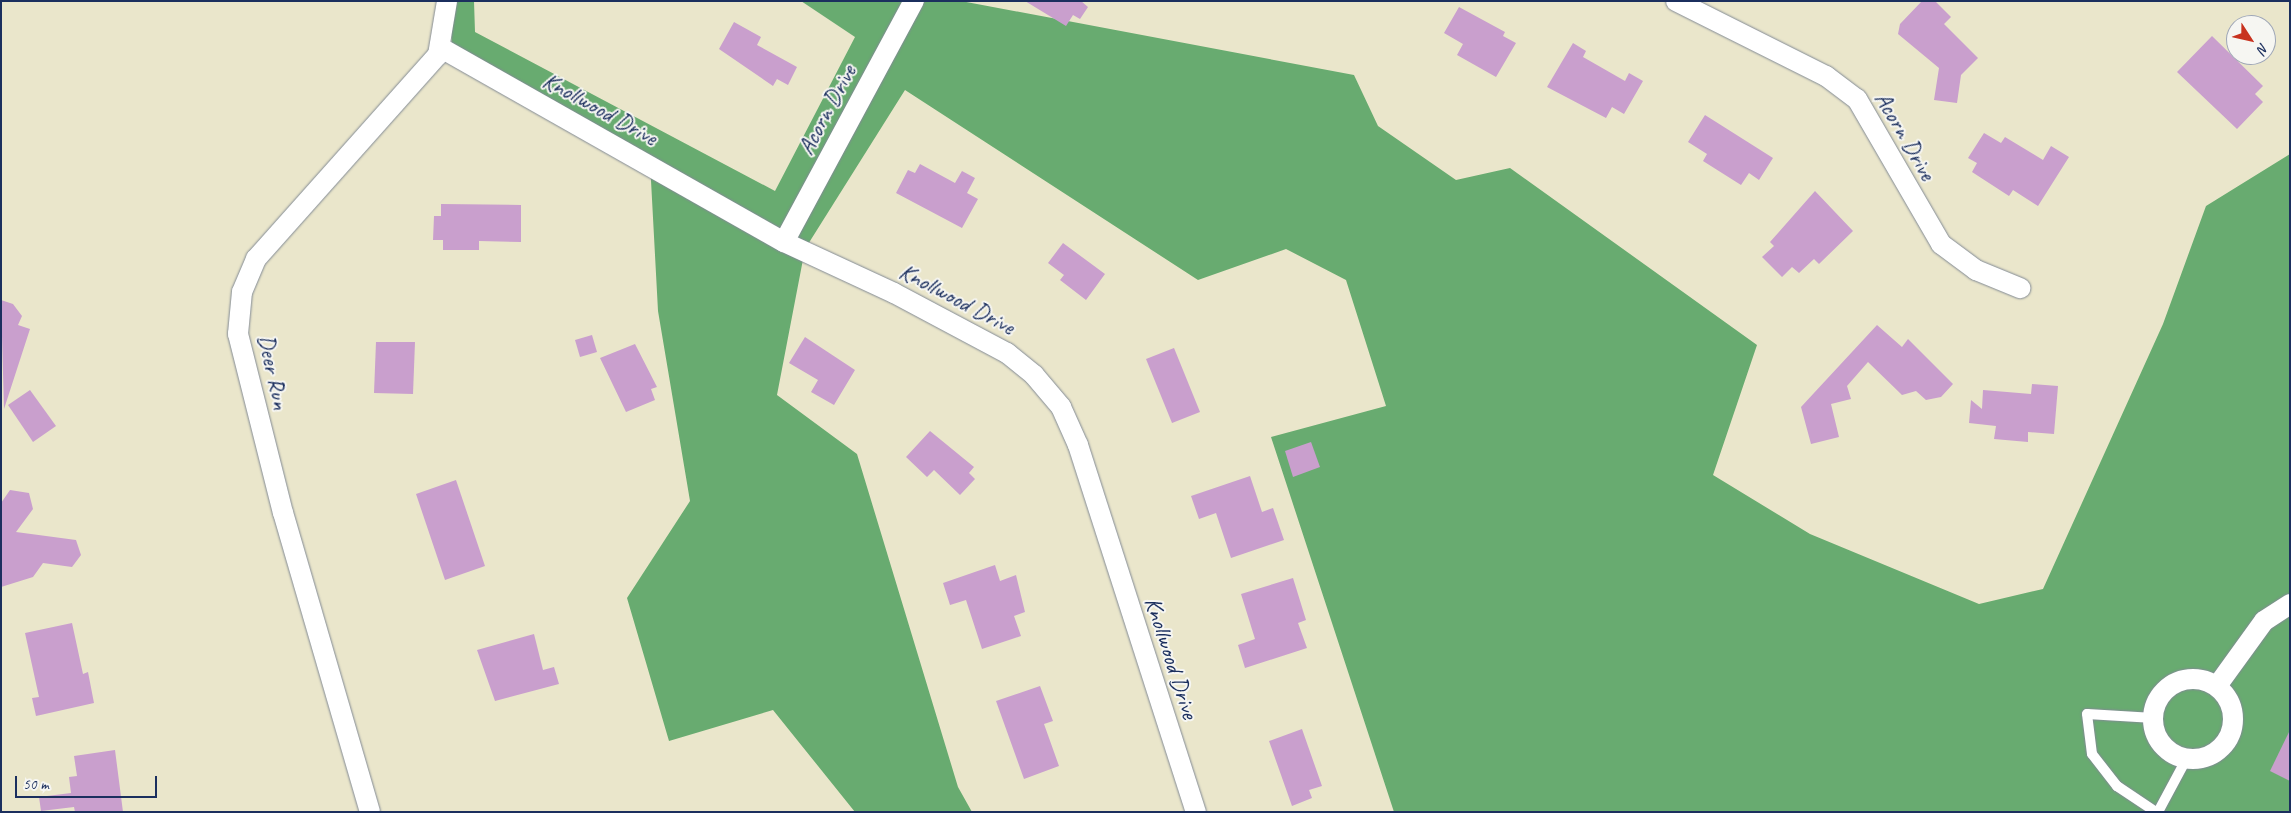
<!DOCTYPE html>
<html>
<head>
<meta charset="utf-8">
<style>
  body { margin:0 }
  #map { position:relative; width:2291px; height:813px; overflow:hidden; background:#eae6cb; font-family:Caveat,sans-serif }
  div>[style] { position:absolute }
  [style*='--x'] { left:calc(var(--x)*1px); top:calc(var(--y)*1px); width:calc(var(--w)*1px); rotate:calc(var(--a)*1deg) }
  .forest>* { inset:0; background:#68ab70 }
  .building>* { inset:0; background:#c99fcd }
  .roads { filter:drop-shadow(0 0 1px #828a94) drop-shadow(0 0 1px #828a94) }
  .service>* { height:10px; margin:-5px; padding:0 5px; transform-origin:5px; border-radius:5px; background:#fff }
  .minor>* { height:20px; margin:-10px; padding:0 10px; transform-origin:10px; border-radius:10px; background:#fff }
  .minor>.ring { margin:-10px; padding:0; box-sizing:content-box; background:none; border:20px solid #fff; border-radius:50% }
  span { translate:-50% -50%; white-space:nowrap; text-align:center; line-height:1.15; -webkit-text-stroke:4px #f6f6f2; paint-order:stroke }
  .street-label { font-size:24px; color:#1b2f5e }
  .frame { position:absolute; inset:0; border:2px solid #1b2f5e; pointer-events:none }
  .north { position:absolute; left:2226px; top:15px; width:50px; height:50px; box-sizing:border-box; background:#f6f6f2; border:1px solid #9ea6b7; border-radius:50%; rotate:125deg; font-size:14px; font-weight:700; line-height:20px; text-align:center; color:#1b2f5e }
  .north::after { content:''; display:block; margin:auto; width:18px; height:22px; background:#c8321e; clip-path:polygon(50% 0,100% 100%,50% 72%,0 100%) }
  .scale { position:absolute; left:15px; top:776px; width:142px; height:22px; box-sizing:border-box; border:2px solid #1b2f5e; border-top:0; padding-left:6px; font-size:15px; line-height:18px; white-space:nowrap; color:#1b2f5e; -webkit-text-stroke:4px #f6f6f2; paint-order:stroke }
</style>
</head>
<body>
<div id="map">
  <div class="forest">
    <div style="clip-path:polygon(447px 1px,474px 1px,475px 32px,775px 191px,855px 37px,801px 1px,961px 1px,1354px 75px,1378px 126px,1456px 180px,1510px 168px,1757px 345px,1713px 475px,1810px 534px,1979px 604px,2043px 589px,2163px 324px,2206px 206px,2290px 154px,2290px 812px,1394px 812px,1271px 437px,1386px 406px,1346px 280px,1286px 249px,1198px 280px,905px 90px,805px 249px,777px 395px,857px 454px,958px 787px,972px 812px,855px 812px,773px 710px,669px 741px,627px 598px,690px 501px,658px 311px,650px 162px,452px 43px)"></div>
  </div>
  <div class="building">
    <div style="clip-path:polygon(1025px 1px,1081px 1px,1088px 7px,1080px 19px,1073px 15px,1066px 26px)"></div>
    <div style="clip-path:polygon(1922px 1px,1935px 1px,1951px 17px,1944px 24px,1978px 58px,1961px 75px,1957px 103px,1934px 100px,1939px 68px,1898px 34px,1900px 24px)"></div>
    <div style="clip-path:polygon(1459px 7px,1505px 32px,1503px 36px,1516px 43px,1496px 77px,1457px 55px,1463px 44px,1444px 33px)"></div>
    <div style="clip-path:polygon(734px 22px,761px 37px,757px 45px,797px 67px,788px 85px,777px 79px,773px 86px,719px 49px)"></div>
    <div style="clip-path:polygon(2212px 36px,2263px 86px,2255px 94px,2263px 102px,2237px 129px,2177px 72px)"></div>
    <div style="clip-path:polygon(1573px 43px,1586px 51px,1583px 57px,1625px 81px,1629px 73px,1643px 81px,1624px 114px,1612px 107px,1606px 118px,1547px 87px)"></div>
    <div style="clip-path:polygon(1705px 115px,1773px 158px,1759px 180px,1749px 173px,1741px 185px,1703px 161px,1707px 154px,1688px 142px)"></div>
    <div style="clip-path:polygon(1984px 133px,2001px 143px,2005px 137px,2043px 160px,2051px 146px,2069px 157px,2038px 206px,2013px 190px,2009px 196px,1972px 172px,1977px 163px,1968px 158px)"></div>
    <div style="clip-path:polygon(920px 164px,955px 183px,962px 171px,975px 178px,967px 193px,978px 199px,962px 228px,896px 193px,908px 170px,915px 173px)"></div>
    <div style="clip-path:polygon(1815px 191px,1853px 231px,1819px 264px,1814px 259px,1799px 273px,1792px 267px,1782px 277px,1762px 257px,1774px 246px,1770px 242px)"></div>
    <div style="clip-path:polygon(441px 204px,521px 205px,521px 242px,479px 241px,479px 250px,443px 250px,443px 240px,433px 240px,434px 216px,441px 216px)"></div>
    <div style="clip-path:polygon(1063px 243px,1105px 274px,1086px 300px,1060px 280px,1064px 275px,1048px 263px)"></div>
    <div style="clip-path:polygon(1px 300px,13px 304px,22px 316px,18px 325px,30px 329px,4px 409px)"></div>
    <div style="clip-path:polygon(1877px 325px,1902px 347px,1908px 339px,1953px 384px,1941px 397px,1926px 400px,1916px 391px,1902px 395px,1868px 362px,1847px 386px,1851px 399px,1831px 404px,1839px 437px,1811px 444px,1801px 407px)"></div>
    <div style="clip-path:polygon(592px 335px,597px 352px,580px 357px,575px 340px)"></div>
    <div style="clip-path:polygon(805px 337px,855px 370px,834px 405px,811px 392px,818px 380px,789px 363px)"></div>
    <div style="clip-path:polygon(376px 342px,415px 342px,413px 394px,374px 393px)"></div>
    <div style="clip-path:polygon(635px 344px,657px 387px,651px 389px,655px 400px,626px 412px,600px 358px)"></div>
    <div style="clip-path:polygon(1174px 348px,1200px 412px,1172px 423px,1146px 359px)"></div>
    <div style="clip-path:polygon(2032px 384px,2058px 386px,2054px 434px,2028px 432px,2028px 442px,1994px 439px,1996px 426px,1969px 423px,1971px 400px,1982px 409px,1983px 390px,2031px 394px)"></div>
    <div style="clip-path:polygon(30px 390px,56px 426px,33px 442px,8px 405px)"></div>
    <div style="clip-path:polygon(930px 431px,974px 467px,969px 473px,975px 479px,960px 495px,934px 470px,927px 477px,906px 457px)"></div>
    <div style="clip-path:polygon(1311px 442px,1320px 467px,1293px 477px,1285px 451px)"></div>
    <div style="clip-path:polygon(1250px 476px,1262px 512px,1273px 508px,1284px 540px,1231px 558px,1216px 513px,1199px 519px,1191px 496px)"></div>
    <div style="clip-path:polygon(456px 480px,485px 566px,445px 580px,416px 494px)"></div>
    <div style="clip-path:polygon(10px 490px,29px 493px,33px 509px,16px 532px,76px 540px,81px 555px,72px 567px,43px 563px,33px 577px,1px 587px,1px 503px)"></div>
    <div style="clip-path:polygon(995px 565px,1000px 581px,1016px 575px,1025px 612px,1014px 616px,1021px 636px,982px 649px,966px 600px,950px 605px,943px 583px)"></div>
    <div style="clip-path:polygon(1293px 578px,1306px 620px,1298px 623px,1307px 648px,1245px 668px,1238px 645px,1255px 639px,1241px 594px)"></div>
    <div style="clip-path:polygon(72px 623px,83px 674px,88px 672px,94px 703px,36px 716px,32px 698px,39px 697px,25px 633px)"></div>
    <div style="clip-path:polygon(534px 634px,543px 670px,554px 667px,559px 684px,495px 701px,477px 650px)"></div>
    <div style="clip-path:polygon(1040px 686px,1053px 721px,1044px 724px,1059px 766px,1024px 779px,996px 701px)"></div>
    <div style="clip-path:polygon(1302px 729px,1322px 786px,1309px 790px,1312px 798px,1292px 806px,1269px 741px)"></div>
    <div style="clip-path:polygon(2290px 730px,2290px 781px,2270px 771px)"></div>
    <div style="clip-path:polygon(115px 750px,123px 812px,75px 812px,74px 807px,41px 811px,39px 797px,71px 793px,69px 777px,77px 776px,74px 756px)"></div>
  </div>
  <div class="roads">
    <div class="service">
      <div style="--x:2154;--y:718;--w:67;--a:-176.6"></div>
      <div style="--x:2087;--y:714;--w:40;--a:82.9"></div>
      <div style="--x:2092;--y:754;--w:41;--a:52"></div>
      <div style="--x:2117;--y:786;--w:47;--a:33.7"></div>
      <div style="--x:2158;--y:812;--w:61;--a:-61.8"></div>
    </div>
    <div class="minor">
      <div style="--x:1676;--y:1;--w:168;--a:26.6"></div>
      <div style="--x:1826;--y:76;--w:39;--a:37"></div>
      <div style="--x:1857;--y:99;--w:168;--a:59.9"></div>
      <div style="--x:1941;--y:244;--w:44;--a:36.6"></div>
      <div style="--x:1976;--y:270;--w:48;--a:22.2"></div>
      <div style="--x:441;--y:48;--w:394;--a:29.5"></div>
      <div style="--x:784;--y:242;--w:121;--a:24.9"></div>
      <div style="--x:894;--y:293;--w:128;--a:28"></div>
      <div style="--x:1007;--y:353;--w:35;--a:39"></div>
      <div style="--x:1034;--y:375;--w:42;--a:49.8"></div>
      <div style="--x:1061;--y:407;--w:42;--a:65.9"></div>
      <div style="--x:1078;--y:445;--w:386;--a:72.2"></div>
      <div style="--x:784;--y:242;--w:274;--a:-61.7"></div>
      <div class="ring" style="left:2153px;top:679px;width:60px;height:60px"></div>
      <div style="--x:2217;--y:686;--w:80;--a:-54.1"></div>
      <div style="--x:2264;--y:621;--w:31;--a:-33"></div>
      <div style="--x:370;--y:812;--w:311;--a:-106.2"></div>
      <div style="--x:283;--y:513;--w:185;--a:-104.1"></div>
      <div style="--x:238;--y:334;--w:42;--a:-84.6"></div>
      <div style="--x:242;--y:292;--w:36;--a:-67"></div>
      <div style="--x:256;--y:259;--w:273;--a:-48.3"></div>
      <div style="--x:438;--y:55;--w:55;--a:-80.5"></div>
    </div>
  </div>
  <div class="street-label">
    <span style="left:600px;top:109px;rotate:29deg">Knollwood Drive</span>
    <span style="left:827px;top:110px;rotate:-62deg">Acorn Drive</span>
    <span style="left:1905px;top:136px;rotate:60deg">Acorn Drive</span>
    <span style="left:957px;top:299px;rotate:28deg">Knollwood Drive</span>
    <span style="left:273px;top:372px;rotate:78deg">Deer Run</span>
    <span style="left:1171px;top:658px;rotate:72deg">Knollwood Drive</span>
  </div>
  <div class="frame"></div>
  <div class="north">N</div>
  <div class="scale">50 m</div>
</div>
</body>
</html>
